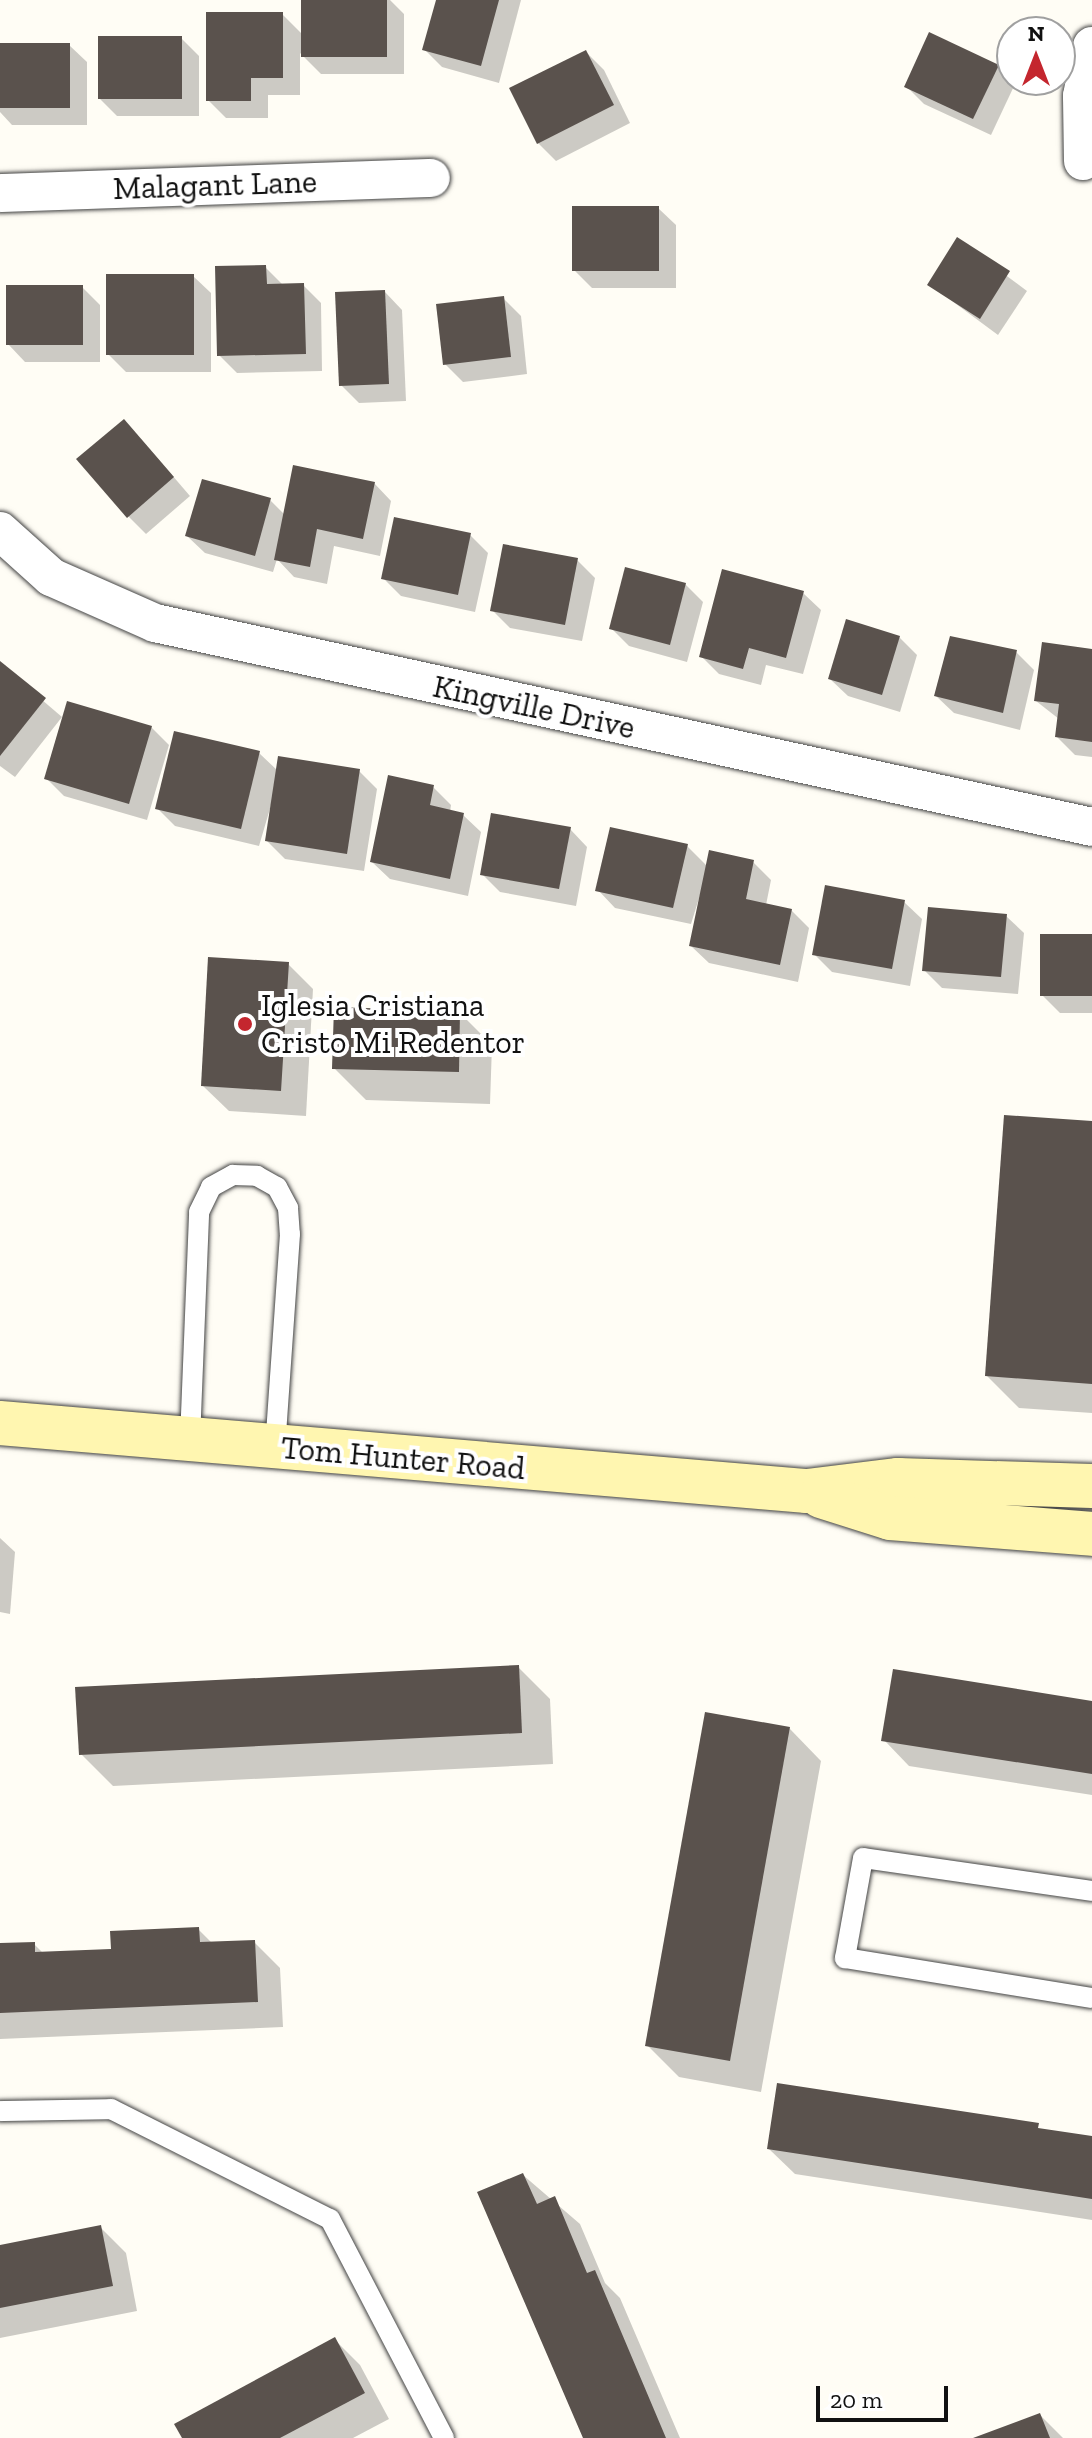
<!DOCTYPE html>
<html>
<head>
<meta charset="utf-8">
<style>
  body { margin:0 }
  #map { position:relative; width:1092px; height:2438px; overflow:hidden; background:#fffdf5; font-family:"Zilla Slab",serif }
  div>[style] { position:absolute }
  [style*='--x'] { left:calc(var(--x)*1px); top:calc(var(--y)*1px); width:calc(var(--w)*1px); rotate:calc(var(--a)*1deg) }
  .shadow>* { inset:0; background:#0003 }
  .building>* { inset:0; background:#5a524d }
  .roads { filter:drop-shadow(0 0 2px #444) drop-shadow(0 0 2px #444) }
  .lane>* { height:20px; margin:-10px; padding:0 10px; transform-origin:10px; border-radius:10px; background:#fff }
  .street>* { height:38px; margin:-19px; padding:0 19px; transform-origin:19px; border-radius:19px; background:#fff }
  .secondary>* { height:44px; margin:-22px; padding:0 22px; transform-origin:22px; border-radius:22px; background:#fff6b0 }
  .dots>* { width:22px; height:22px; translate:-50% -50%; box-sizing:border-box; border:4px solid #fff; border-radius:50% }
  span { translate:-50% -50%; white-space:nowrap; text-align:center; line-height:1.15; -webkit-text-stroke:8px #fff; paint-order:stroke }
  .street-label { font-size:32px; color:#111 }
  .poi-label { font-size:32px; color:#111 }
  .left { translate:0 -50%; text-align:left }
  .north { position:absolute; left:996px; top:16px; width:80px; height:80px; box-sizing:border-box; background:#fff; border:2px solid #a0a0a0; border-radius:50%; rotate:0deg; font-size:22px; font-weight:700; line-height:32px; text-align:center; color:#111 }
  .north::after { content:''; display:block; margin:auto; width:28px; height:36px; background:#c4262e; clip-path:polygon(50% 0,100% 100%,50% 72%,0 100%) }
  .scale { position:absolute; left:816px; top:2386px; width:132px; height:36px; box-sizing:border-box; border:4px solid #111; border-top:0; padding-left:10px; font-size:24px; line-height:28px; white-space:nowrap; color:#111; -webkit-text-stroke:6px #fff; paint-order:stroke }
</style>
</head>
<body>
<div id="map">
  <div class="shadow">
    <div style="clip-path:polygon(303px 0,390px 0,404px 14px,404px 74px,321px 74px,300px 53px,300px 95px,268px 95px,268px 118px,226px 118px,208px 100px,282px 14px,303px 35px)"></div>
    <div style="clip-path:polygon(438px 0,521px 0,499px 83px,442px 67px,424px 49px)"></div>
    <div style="clip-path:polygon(181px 38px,199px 56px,199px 116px,117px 116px,100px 99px)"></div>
    <div style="clip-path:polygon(0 45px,69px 45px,87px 62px,87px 125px,12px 125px,0 112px)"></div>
    <div style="clip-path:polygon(586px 52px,604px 70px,630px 123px,556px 161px,538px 143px)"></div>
    <div style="clip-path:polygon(998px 66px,1015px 84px,991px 135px,924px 104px,906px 86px)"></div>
    <div style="clip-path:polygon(658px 208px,676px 225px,676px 288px,592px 288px,574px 270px)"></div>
    <div style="clip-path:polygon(958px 240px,1027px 291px,998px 335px,929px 284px)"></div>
    <div style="clip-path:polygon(265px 267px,284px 286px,303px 285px,321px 303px,322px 371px,237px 373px,219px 355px)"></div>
    <div style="clip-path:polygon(193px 276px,211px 293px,211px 372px,126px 372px,108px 354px)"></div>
    <div style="clip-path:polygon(82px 287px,100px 305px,100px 362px,25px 362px,8px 344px)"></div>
    <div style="clip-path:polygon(385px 292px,402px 310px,406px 401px,359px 403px,341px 385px)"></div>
    <div style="clip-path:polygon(503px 298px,521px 316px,527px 374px,463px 382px,445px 364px)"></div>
    <div style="clip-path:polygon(141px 439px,190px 496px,146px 534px,128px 516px)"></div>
    <div style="clip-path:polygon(374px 483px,391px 501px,380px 556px,334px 546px,327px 584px,294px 577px,277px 559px,273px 572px,205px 553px,187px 536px,270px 500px,285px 515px)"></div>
    <div style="clip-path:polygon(470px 535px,488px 553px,475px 612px,401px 596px,383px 578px)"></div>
    <div style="clip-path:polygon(577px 560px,595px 578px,582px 641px,510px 628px,492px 610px)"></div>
    <div style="clip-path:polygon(685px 584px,703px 602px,687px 662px,629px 646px,611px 628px)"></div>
    <div style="clip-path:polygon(803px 593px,821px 610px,803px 674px,766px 665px,761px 685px,719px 674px,701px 656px)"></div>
    <div style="clip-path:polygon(899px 637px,917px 655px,900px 712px,848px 696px,830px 679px)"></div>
    <div style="clip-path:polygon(1092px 651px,1092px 757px,1075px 755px,1057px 737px,1059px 719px,1036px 701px)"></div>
    <div style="clip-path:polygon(1016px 652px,1034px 670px,1020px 730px,954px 713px,936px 696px)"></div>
    <div style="clip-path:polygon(0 664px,62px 717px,15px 777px,0 766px)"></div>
    <div style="clip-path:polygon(151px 727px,169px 745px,147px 820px,64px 796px,46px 778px)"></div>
    <div style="clip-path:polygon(259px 753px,278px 771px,359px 771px,377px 789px,364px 871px,285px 859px,267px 841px,274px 795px,259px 846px,175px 826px,157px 808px)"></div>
    <div style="clip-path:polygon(433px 787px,451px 805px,450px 812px,463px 815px,481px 832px,468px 896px,390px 879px,372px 862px)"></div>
    <div style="clip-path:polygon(570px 829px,587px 847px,576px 906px,500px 892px,482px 874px)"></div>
    <div style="clip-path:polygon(687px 846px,708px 867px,753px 862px,771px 880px,766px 905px,791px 910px,809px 928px,798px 982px,709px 963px,691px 946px,705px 879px,691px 924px,615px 908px,598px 890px)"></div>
    <div style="clip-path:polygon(904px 902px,922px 919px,910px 986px,832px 972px,814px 954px)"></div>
    <div style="clip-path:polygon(1006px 916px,1024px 933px,1018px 994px,942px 988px,924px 970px)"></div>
    <div style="clip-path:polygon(1092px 936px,1092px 1013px,1060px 1013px,1042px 995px)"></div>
    <div style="clip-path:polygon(288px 964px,313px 989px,306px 1116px,229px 1111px,203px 1086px)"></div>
    <div style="clip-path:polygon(460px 1013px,492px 1045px,490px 1104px,366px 1100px,334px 1068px)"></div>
    <div style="clip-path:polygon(1092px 1123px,1092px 1413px,1019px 1408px,987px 1376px)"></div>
    <div style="clip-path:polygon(0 1538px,15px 1552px,10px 1614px,0 1612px)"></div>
    <div style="clip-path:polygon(518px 1667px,550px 1699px,553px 1764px,113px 1786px,81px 1754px)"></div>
    <div style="clip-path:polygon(1092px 1703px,1092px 1795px,909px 1766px,884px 1740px)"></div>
    <div style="clip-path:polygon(789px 1728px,821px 1761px,761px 2092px,679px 2077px,647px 2045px)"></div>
    <div style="clip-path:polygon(198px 1929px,213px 1944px,254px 1942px,280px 1968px,283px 2027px,0 2039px,0 1945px,34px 1944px,43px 1953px,113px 1951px)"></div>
    <div style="clip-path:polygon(1092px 2137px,1092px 2220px,795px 2174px,769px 2149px)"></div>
    <div style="clip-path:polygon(523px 2175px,580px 2224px,605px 2283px,620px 2298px,680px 2438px,585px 2438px)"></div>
    <div style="clip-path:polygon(100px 2227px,126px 2253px,137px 2311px,0 2338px,0 2247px)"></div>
    <div style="clip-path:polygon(335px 2340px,360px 2365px,389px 2419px,353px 2438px,184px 2438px)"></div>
    <div style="clip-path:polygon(1040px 2415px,1063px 2438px,978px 2438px)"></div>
  </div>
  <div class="building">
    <div style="clip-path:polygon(301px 0,387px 0,387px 57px,301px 57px)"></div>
    <div style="clip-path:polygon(436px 0,499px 0,481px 66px,422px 50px)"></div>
    <div style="clip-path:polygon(206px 12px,283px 12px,283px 78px,251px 78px,251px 101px,206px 101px)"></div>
    <div style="clip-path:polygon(929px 32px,999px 65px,973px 119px,904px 87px)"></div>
    <div style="clip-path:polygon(98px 36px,182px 36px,182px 99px,98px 99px)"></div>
    <div style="clip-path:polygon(0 43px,70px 43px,70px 108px,0 108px)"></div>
    <div style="clip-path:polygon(586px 50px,614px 105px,537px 144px,509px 88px)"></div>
    <div style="clip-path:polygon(572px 206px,659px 206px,659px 271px,572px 271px)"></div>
    <div style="clip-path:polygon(957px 237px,1010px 271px,980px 319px,927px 285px)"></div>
    <div style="clip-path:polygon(266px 265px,267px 284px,304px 283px,306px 354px,217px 356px,215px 266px)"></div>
    <div style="clip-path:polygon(106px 274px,194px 274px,194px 355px,106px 355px)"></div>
    <div style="clip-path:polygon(6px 285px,83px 285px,83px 345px,6px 345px)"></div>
    <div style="clip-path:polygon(385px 290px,389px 384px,339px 386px,335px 292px)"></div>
    <div style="clip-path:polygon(504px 296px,511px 357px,443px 365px,436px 304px)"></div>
    <div style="clip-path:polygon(124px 419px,174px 477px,127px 518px,76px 459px)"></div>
    <div style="clip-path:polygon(293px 465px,375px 482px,363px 539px,317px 529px,310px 567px,274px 560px)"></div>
    <div style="clip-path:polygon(202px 479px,271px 498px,255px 556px,185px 536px)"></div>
    <div style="clip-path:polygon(394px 517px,471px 533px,458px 595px,381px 579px)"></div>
    <div style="clip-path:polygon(503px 544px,578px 558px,565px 625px,490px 611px)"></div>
    <div style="clip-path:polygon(625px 567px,686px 583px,670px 645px,609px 629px)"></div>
    <div style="clip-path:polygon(722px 569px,804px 591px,786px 658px,749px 648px,743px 669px,699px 657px)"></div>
    <div style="clip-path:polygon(846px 619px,900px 636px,882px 695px,828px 679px)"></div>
    <div style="clip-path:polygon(950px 636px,1017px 650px,1003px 713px,934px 696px)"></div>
    <div style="clip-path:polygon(1042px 642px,1092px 649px,1092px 742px,1055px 737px,1059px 704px,1034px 701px)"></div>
    <div style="clip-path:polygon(0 661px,46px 698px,0 756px)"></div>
    <div style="clip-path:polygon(67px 701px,152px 726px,129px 804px,44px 779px)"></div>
    <div style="clip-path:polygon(174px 731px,260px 751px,241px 829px,155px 809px)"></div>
    <div style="clip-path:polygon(278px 756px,360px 769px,347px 854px,265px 841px)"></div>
    <div style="clip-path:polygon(388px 775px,434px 785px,430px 805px,464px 813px,450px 879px,370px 862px)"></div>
    <div style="clip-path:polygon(491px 813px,571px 827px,559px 889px,480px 875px)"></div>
    <div style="clip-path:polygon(610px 827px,688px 844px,673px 908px,595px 891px)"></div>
    <div style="clip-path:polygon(709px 850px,754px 860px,746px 899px,792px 909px,780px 965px,689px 946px)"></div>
    <div style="clip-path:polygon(825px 885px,905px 900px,892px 969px,812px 955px)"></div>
    <div style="clip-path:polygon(928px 907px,1007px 914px,1001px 977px,922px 971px)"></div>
    <div style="clip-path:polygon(1040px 934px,1092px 934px,1092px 996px,1040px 996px)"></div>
    <div style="clip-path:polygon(208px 957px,289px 962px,281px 1091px,201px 1086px)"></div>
    <div style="clip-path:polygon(334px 1007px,460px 1011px,459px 1072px,332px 1069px)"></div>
    <div style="clip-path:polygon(1004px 1115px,1092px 1121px,1092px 1384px,985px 1376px)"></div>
    <div style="clip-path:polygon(519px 1665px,522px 1733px,79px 1755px,75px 1687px)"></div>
    <div style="clip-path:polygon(893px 1669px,1092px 1701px,1092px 1774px,881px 1741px)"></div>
    <div style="clip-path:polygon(705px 1712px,790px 1727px,730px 2061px,645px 2046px)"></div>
    <div style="clip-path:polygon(199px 1927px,200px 1942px,255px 1940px,258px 2002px,0 2013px,0 1943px,35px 1942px,35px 1952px,111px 1949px,110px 1931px)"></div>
    <div style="clip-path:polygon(777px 2083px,1039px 2123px,1038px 2128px,1092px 2136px,1092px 2199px,767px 2149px)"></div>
    <div style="clip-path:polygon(523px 2173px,537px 2204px,555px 2196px,587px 2273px,595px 2270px,666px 2438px,583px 2438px,477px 2192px)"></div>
    <div style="clip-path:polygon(101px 2225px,113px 2286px,0 2308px,0 2245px)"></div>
    <div style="clip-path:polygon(335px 2337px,365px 2393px,280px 2438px,182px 2438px,174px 2424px)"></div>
    <div style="clip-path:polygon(1040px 2413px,1050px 2438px,973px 2438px)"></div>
  </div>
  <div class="roads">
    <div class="lane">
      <div style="--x:190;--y:1440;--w:228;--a:-87.7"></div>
      <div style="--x:199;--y:1212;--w:28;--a:-64"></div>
      <div style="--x:211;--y:1187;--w:25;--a:-29"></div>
      <div style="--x:233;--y:1175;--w:24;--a:2"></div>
      <div style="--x:257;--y:1176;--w:23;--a:29"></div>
      <div style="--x:277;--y:1187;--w:24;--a:62"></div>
      <div style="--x:288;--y:1208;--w:26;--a:86"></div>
      <div style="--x:290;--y:1234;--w:215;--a:94"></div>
      <div style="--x:1092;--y:1891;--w:231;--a:-171.8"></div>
      <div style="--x:863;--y:1858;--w:102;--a:100.2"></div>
      <div style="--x:845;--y:1958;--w:250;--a:9.2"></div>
      <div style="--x:0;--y:2111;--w:111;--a:-1"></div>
      <div style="--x:111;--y:2109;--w:245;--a:26.7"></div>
      <div style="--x:330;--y:2219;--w:247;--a:62.5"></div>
    </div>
    <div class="street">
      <div style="--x:1083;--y:161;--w:65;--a:-90.9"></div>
      <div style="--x:1082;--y:96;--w:51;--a:-78.7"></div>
      <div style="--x:0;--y:193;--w:431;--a:-2"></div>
      <div style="--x:0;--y:531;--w:69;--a:42"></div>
      <div style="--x:51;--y:577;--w:114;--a:23.9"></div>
      <div style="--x:155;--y:623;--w:959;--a:12.28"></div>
    </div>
    <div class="secondary">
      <div style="--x:0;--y:1423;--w:810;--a:4.82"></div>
      <div style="--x:807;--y:1491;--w:92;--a:-6.9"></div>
      <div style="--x:898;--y:1480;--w:194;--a:1.8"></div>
      <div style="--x:821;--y:1496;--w:72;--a:17.7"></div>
      <div style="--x:890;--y:1518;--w:203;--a:4.5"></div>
    </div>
  </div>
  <div class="dots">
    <div style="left:245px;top:1024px;background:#c4262e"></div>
  </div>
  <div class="street-label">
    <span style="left:215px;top:185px;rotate:-2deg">Malagant Lane</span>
    <span style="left:534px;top:707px;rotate:12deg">Kingville Drive</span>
    <span style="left:403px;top:1458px;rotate:5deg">Tom Hunter Road</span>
  </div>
  <div class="poi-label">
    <span class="left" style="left:261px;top:1024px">Iglesia Cristiana<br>Cristo Mi Redentor</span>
  </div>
  <div class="north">N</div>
  <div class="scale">20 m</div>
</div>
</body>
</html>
